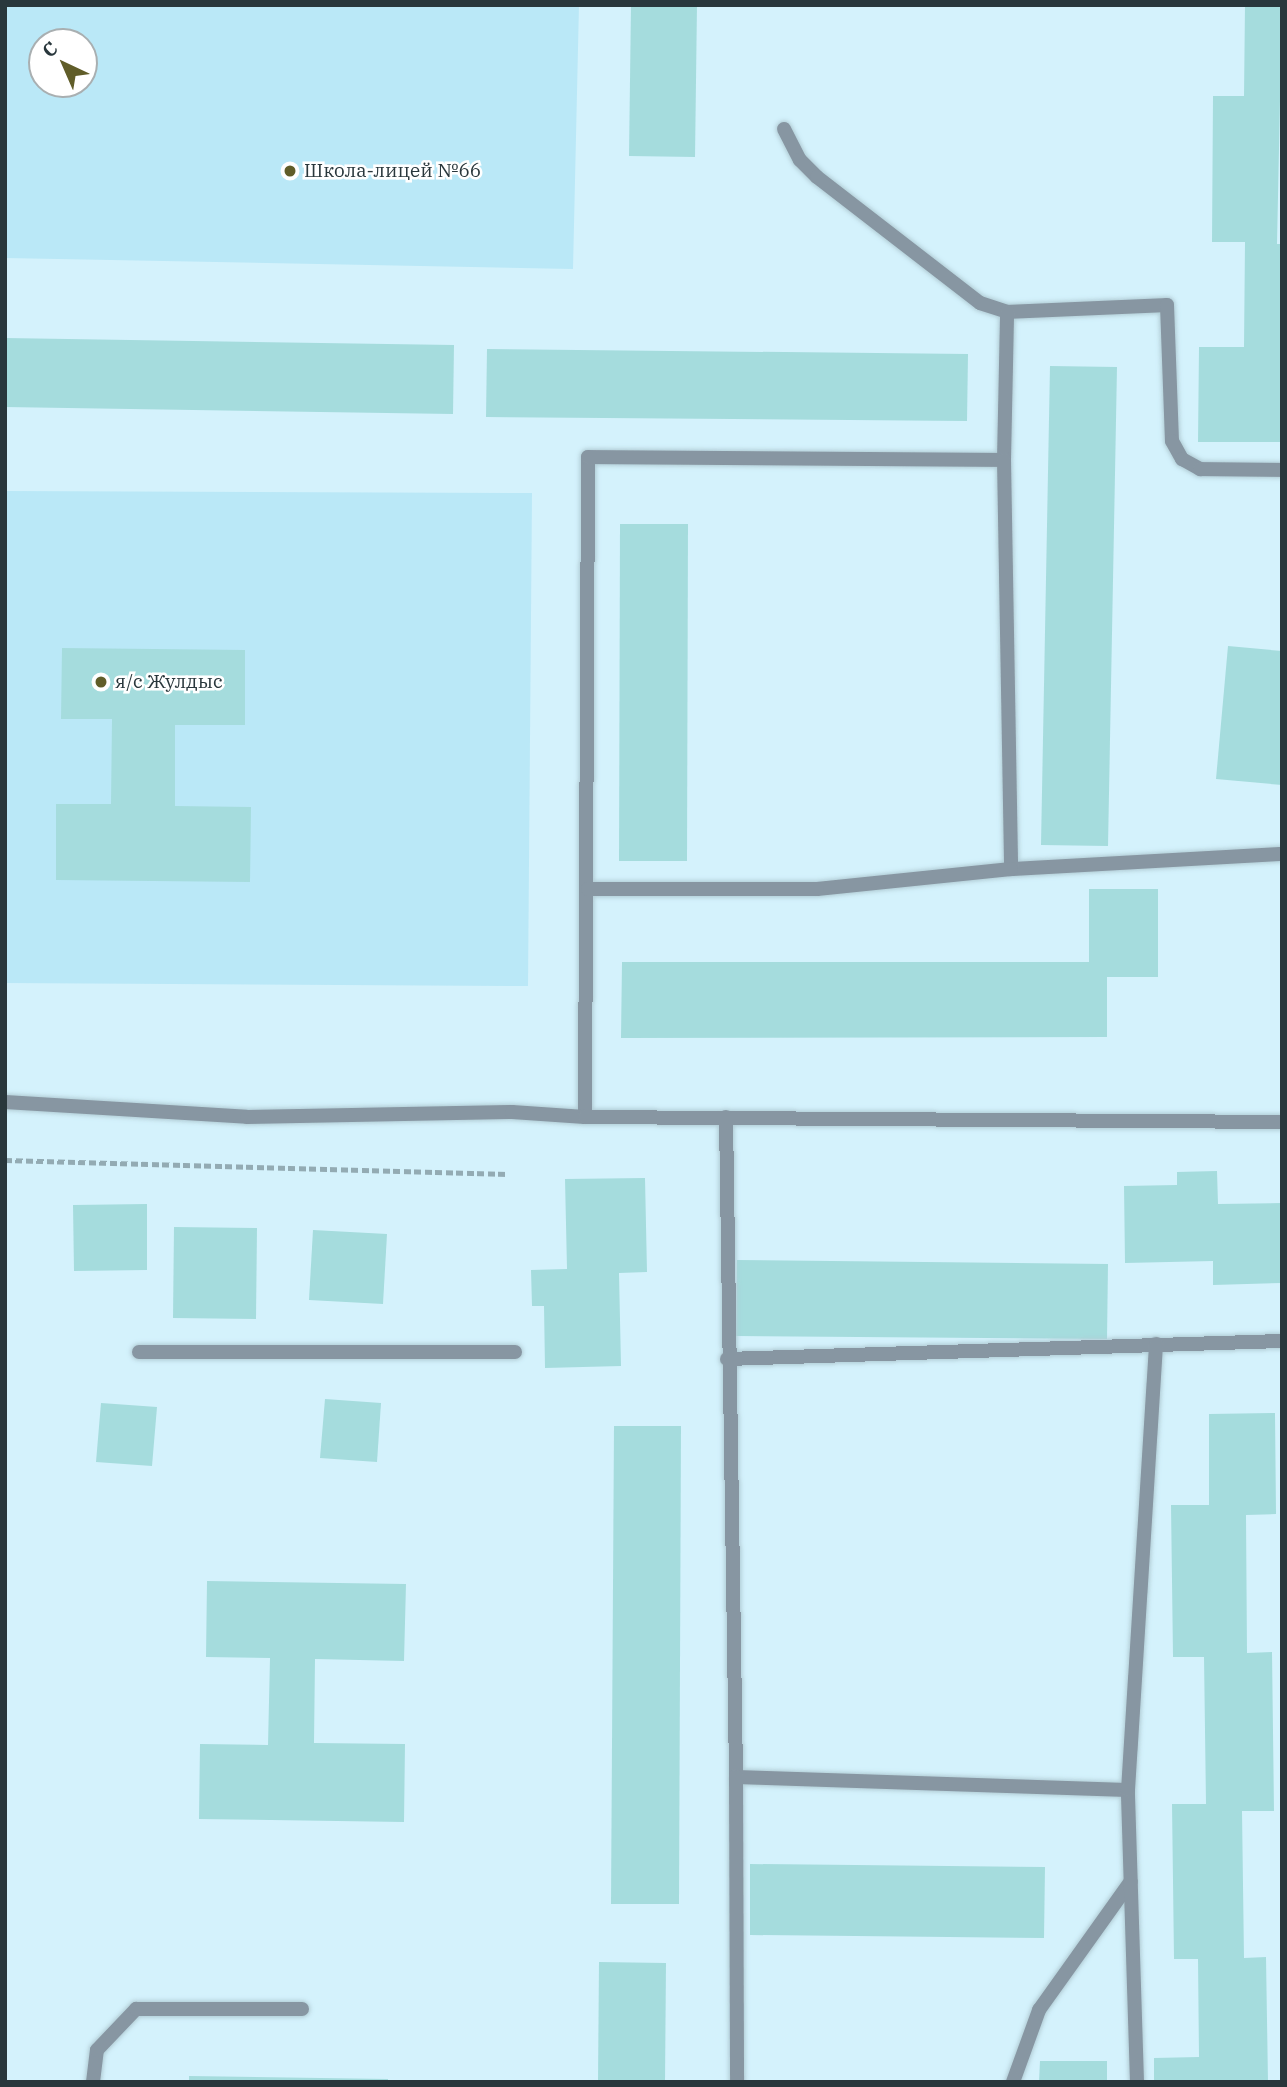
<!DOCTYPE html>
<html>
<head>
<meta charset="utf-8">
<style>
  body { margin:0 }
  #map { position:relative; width:1287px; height:2087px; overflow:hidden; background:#d4f2fc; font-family:"IBM Plex Serif",serif }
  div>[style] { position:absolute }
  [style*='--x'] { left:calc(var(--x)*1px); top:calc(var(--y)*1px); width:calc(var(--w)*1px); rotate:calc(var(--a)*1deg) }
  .built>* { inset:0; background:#bae8f7 }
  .building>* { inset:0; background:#a5dcdd }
  .path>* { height:4.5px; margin-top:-2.25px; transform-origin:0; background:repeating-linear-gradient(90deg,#93abb3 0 7px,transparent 0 10.5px) }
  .roads { filter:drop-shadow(0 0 2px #b2cdd6) drop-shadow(0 0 2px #b2cdd6) }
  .service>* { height:14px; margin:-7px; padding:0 7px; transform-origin:7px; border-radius:7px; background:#8796a2 }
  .minor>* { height:14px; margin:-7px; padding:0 7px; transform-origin:7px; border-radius:7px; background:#8796a2 }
  .dots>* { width:19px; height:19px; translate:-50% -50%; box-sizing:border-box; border:4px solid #fff; border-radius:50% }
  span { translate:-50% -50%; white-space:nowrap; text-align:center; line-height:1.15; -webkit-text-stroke:5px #fff; paint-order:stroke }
  .poi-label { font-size:19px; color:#29373c }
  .left { translate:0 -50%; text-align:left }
  .frame { position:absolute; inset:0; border:7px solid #29373c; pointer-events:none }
  .north { position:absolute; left:28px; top:28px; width:70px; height:70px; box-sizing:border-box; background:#fff; border:2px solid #a9afb1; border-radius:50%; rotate:316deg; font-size:19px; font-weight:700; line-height:28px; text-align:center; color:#29373c }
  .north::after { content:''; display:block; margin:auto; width:24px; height:32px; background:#605d29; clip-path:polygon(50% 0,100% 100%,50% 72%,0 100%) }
</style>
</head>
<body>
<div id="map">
  <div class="built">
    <div style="clip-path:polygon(evenodd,5px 5px,579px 5px,573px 269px,5px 258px,5px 5px,42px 42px,84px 42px,84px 84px,42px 84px,42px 42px)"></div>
    <div style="clip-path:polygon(5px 491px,532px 493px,528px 986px,5px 983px)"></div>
  </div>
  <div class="building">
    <div style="clip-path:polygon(631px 5px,697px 5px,695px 157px,629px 156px)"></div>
    <div style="clip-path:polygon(1245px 5px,1282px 5px,1277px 244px,1282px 244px,1282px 442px,1198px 442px,1199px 347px,1244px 347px,1245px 242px,1212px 242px,1213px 96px,1244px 96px)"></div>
    <div style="clip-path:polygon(5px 338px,454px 345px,453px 414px,5px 407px)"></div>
    <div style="clip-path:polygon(487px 349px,968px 354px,967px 421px,486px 417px)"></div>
    <div style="clip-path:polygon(1050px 366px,1117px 367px,1108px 846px,1041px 845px)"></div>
    <div style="clip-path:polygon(620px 524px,688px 524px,687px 861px,619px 861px)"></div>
    <div style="clip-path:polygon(1228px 646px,1282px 651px,1282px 785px,1216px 779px)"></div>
    <div style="clip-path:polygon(62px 648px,245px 650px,245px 725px,175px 725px,175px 806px,251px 807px,250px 882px,56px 880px,56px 804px,111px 804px,112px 719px,61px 719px)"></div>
    <div style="clip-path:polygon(1089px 889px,1158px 889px,1158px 977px,1107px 977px,1107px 1037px,621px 1038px,622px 962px,1089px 962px)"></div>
    <div style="clip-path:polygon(1217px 1171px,1218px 1204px,1282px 1203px,1282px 1283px,1213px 1285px,1213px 1261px,1125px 1263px,1124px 1186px,1177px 1185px,1177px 1172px)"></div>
    <div style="clip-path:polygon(645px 1178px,647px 1272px,619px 1273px,621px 1366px,545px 1368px,544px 1306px,532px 1306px,531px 1270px,567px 1269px,565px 1179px)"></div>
    <div style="clip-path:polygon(147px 1204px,147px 1270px,74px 1271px,73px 1205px)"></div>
    <div style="clip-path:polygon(174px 1227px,257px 1228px,256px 1319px,173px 1318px)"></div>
    <div style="clip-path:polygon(313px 1230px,387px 1234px,383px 1304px,309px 1300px)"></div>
    <div style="clip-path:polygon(737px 1260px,1108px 1264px,1107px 1339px,736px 1336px)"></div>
    <div style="clip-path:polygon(325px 1399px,381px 1403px,377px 1462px,320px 1458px)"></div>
    <div style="clip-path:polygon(101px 1403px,157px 1407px,152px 1466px,96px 1462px)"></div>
    <div style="clip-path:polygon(1275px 1413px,1276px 1514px,1246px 1515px,1247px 1653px,1272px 1652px,1274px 1811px,1242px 1811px,1244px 1958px,1266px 1957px,1268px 2082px,1154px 2082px,1154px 2058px,1199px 2057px,1198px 1959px,1174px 1959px,1172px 1804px,1206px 1804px,1204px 1657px,1173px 1657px,1171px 1505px,1209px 1505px,1209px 1414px)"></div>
    <div style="clip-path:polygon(614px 1426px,681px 1426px,679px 1904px,611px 1904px)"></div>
    <div style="clip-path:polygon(207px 1581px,406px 1584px,404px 1661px,315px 1659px,314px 1743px,405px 1744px,404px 1822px,199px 1819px,200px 1744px,268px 1745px,270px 1658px,206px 1657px)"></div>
    <div style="clip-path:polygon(750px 1864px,1045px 1867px,1044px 1938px,750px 1935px)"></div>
    <div style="clip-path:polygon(599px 1962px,666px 1963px,665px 2082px,598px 2082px)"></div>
    <div style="clip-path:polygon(1040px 2061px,1107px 2061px,1107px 2082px,1039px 2082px)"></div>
    <div style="clip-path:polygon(189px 2076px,388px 2079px,388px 2082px,189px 2082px)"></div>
  </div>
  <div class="path">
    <div style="--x:5;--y:1160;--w:503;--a:1.59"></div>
  </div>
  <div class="roads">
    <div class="service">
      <div style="--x:784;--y:129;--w:35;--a:63"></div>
      <div style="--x:800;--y:160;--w:24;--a:45"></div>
      <div style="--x:817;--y:177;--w:206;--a:37.7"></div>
      <div style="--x:980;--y:303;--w:28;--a:18"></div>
      <div style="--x:1007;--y:312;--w:160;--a:-2.5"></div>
      <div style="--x:1167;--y:305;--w:136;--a:87.9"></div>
      <div style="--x:1172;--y:441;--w:21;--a:61"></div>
      <div style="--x:1182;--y:459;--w:21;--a:29"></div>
      <div style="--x:1200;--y:469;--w:82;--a:0.7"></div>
      <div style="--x:1004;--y:460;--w:148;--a:-88.8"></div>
      <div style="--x:1011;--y:869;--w:271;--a:-3.2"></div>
      <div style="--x:585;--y:1117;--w:660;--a:-89.74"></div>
      <div style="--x:588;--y:457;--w:416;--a:0.4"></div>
      <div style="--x:1004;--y:460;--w:409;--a:89"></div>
      <div style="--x:1011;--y:869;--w:195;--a:174.1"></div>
      <div style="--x:817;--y:889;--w:229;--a:180"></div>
      <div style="--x:726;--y:1117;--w:660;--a:89.13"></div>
      <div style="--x:736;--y:1777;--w:392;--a:1.9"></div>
      <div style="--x:139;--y:1352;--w:376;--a:0"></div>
      <div style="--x:727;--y:1359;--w:555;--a:-1.86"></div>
      <div style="--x:736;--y:1777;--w:305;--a:89.8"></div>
      <div style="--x:93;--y:2082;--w:32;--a:-83"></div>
      <div style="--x:97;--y:2050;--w:57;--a:-46.4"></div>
      <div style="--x:136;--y:2009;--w:166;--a:0"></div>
      <div style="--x:1013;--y:2082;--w:77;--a:-70.1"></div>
      <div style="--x:1039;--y:2010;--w:158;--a:-54.5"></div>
      <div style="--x:1137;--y:2082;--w:292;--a:-91.8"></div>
      <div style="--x:1128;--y:1790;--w:447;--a:-86.4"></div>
    </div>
    <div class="minor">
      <div style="--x:5;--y:1102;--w:242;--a:3.5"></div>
      <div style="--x:247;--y:1117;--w:265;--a:-1.1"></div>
      <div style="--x:512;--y:1112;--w:73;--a:3.9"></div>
      <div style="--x:585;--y:1117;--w:697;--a:0.41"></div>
    </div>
  </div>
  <div class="dots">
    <div style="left:290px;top:171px;background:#605d29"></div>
    <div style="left:101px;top:682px;background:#605d29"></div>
  </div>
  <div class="poi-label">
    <span class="left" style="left:304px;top:171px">Школа-лицей №66</span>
    <span class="left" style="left:115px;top:682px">я/c Жулдыс</span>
  </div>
  <div class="frame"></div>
  <div class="north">С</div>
</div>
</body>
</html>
